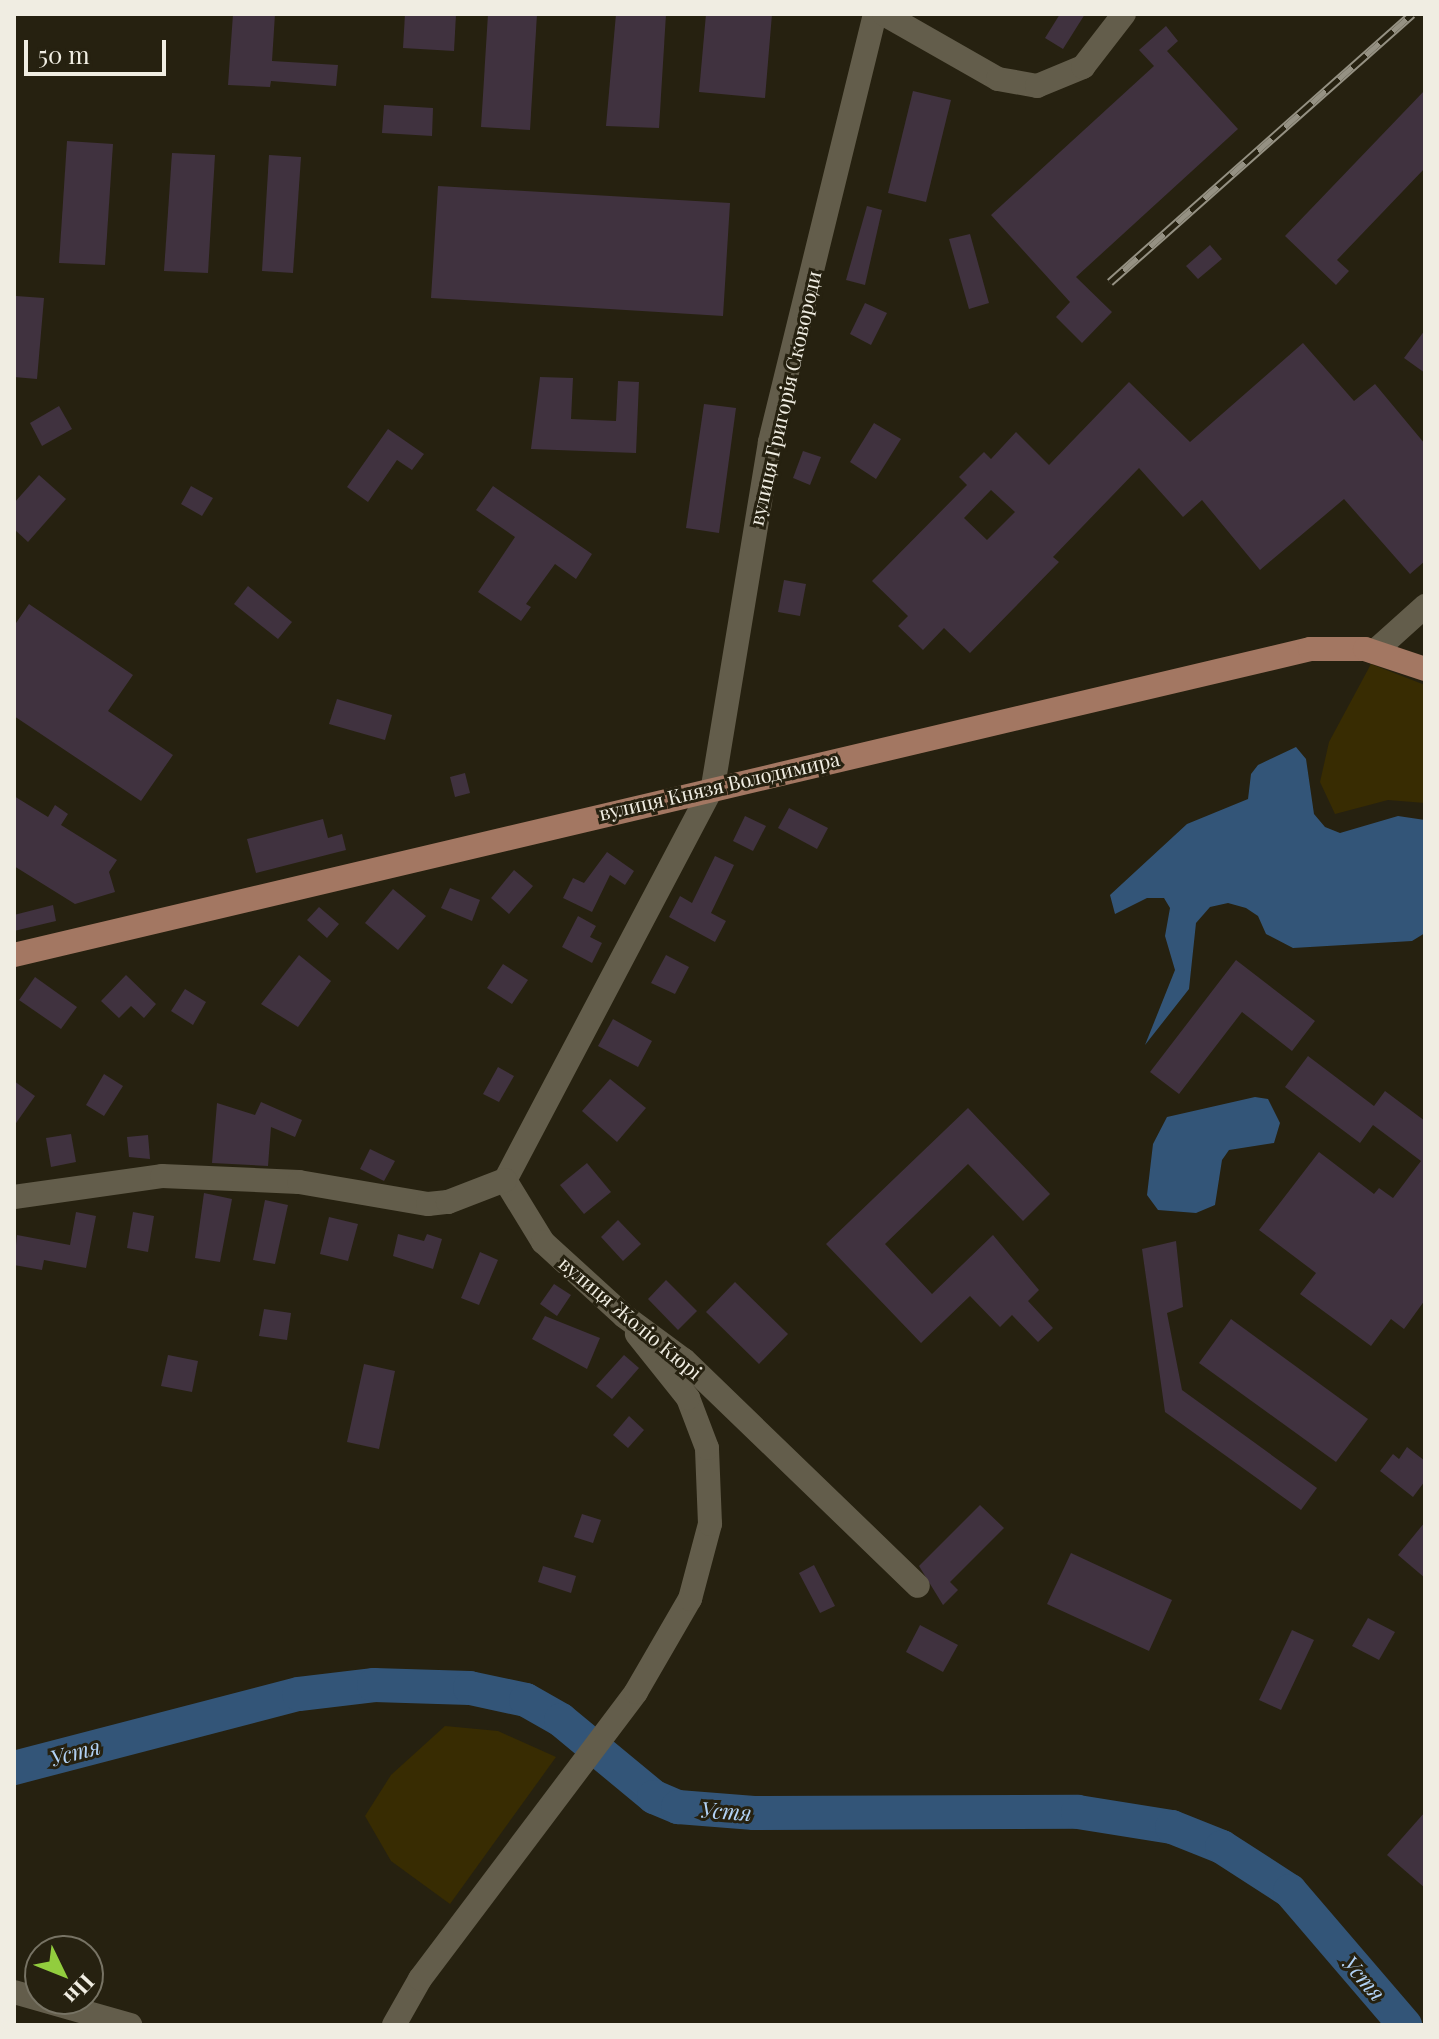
<!DOCTYPE html>
<html>
<head>
<meta charset="utf-8">
<style>
  body { margin:0 }
  #map { position:relative; width:1439px; height:2039px; overflow:hidden; background:#262110; font-family:"Playfair Display",serif }
  div>[style] { position:absolute }
  [style*='--x'] { left:calc(var(--x)*1px); top:calc(var(--y)*1px); width:calc(var(--w)*1px); rotate:calc(var(--a)*1deg) }
  .green>* { inset:0; background:#382c02 }
  .water>* { inset:0; background:#335578 }
  .river>* { height:34px; margin:-17px; padding:0 17px; transform-origin:17px; border-radius:17px; background:#335578 }
  .building>* { inset:0; background:#40323f }
  .minor>* { height:24px; margin:-12px; padding:0 12px; transform-origin:12px; border-radius:12px; background:#635d4b }
  .major>* { height:24px; margin:-12px; padding:0 12px; transform-origin:12px; border-radius:12px; background:#a37762 }
  .rail>* { height:9px; margin-top:-4.5px; transform-origin:0; background:repeating-linear-gradient(90deg,#262110 0 18px,#959183 0 36px); box-sizing:border-box; border-block:2px solid #959183 }
  span { translate:-50% -50%; white-space:nowrap; text-align:center; line-height:1.15; -webkit-text-stroke:6px #262110; paint-order:stroke }
  .street-label { font-size:20px; color:#f0ede2 }
  .water-label { font-size:22px; color:#b3d3f6; font-style:italic }
  .frame { position:absolute; inset:0; border:16px solid #f0ede2; pointer-events:none }
  .north { position:absolute; left:24px; top:1935px; width:80px; height:80px; box-sizing:border-box; background:#262110; border:2px solid #777364; border-radius:50%; rotate:133deg; font-size:22px; font-weight:700; line-height:32px; text-align:center; color:#f0ede2 }
  .north::after { content:''; display:block; margin:auto; width:28px; height:36px; background:#92cd3e; clip-path:polygon(50% 0,100% 100%,50% 72%,0 100%) }
  .scale { position:absolute; left:24px; top:40px; width:142px; height:36px; box-sizing:border-box; border:4px solid #f0ede2; border-top:0; padding-left:10px; font-size:24px; line-height:28px; white-space:nowrap; color:#f0ede2; -webkit-text-stroke:6px #262110; paint-order:stroke }
</style>
</head>
<body>
<div id="map">
  <div class="green">
    <div style="clip-path:polygon(1371px 664px,1425px 685px,1425px 803px,1388px 800px,1335px 814px,1320px 782px,1329px 742px)"></div>
    <div style="clip-path:polygon(445px 1726px,498px 1731px,556px 1757px,450px 1904px,391px 1861px,365px 1816px,391px 1775px)"></div>
  </div>
  <div class="water">
    <div style="clip-path:polygon(1296px 747px,1306px 759px,1314px 814px,1325px 827px,1340px 833px,1398px 816px,1425px 820px,1425px 933px,1412px 941px,1293px 948px,1266px 934px,1258px 916px,1246px 908px,1228px 903px,1210px 907px,1196px 923px,1189px 989px,1145px 1045px,1175px 970px,1165px 936px,1170px 908px,1164px 898px,1147px 898px,1115px 914px,1110px 895px,1187px 824px,1248px 799px,1251px 774px,1258px 765px)"></div>
    <div style="clip-path:polygon(1255px 1097px,1268px 1099px,1280px 1123px,1274px 1143px,1229px 1150px,1222px 1160px,1215px 1205px,1196px 1213px,1158px 1210px,1147px 1195px,1153px 1144px,1167px 1117px)"></div>
  </div>
  <div class="river">
    <div style="--x:14;--y:1768;--w:294;--a:-14.6"></div>
    <div style="--x:299;--y:1694;--w:76;--a:-6.8"></div>
    <div style="--x:374;--y:1685;--w:96;--a:1.8"></div>
    <div style="--x:470;--y:1688;--w:57;--a:12.1"></div>
    <div style="--x:526;--y:1700;--w:40;--a:29.7"></div>
    <div style="--x:561;--y:1720;--w:121;--a:39.6"></div>
    <div style="--x:654;--y:1797;--w:26;--a:23"></div>
    <div style="--x:678;--y:1807;--w:76;--a:4.5"></div>
    <div style="--x:754;--y:1813;--w:324;--a:-0.2"></div>
    <div style="--x:1078;--y:1812;--w:95;--a:9.1"></div>
    <div style="--x:1172;--y:1827;--w:54;--a:21.8"></div>
    <div style="--x:1222;--y:1847;--w:81;--a:32.9"></div>
    <div style="--x:1290;--y:1891;--w:177;--a:49.4"></div>
  </div>
  <div class="building">
    <div style="clip-path:polygon(233px 14px,275px 14px,272px 61px,338px 65px,336px 86px,271px 81px,270px 87px,228px 85px)"></div>
    <div style="clip-path:polygon(405px 14px,456px 14px,454px 51px,403px 48px)"></div>
    <div style="clip-path:polygon(488px 14px,537px 14px,530px 130px,481px 127px)"></div>
    <div style="clip-path:polygon(616px 14px,666px 14px,659px 128px,606px 126px)"></div>
    <div style="clip-path:polygon(706px 14px,772px 14px,765px 98px,699px 92px)"></div>
    <div style="clip-path:polygon(1060px 14px,1085px 14px,1063px 49px,1045px 38px)"></div>
    <div style="clip-path:polygon(1166px 26px,1178px 41px,1167px 51px,1238px 129px,1076px 277px,1112px 312px,1082px 343px,1056px 317px,1070px 302px,991px 215px,1154px 66px,1139px 50px)"></div>
    <div style="clip-path:polygon(1425px 90px,1425px 168px,1337px 260px,1349px 271px,1336px 285px,1285px 236px)"></div>
    <div style="clip-path:polygon(913px 91px,951px 100px,926px 202px,888px 193px)"></div>
    <div style="clip-path:polygon(384px 105px,433px 108px,432px 136px,382px 133px)"></div>
    <div style="clip-path:polygon(67px 141px,113px 144px,105px 265px,59px 263px)"></div>
    <div style="clip-path:polygon(172px 153px,215px 155px,208px 273px,164px 271px)"></div>
    <div style="clip-path:polygon(269px 155px,301px 157px,293px 273px,262px 271px)"></div>
    <div style="clip-path:polygon(438px 186px,730px 203px,723px 316px,431px 298px)"></div>
    <div style="clip-path:polygon(867px 206px,882px 210px,865px 285px,846px 280px)"></div>
    <div style="clip-path:polygon(970px 234px,989px 303px,969px 309px,949px 239px)"></div>
    <div style="clip-path:polygon(1210px 245px,1222px 259px,1198px 279px,1186px 266px)"></div>
    <div style="clip-path:polygon(16px 296px,44px 298px,37px 379px,14px 377px)"></div>
    <div style="clip-path:polygon(865px 303px,887px 313px,871px 345px,850px 334px)"></div>
    <div style="clip-path:polygon(1425px 330px,1425px 373px,1404px 358px)"></div>
    <div style="clip-path:polygon(evenodd,1303px 343px,1354px 401px,1375px 384px,1425px 444px,1425px 561px,1410px 574px,1344px 499px,1260px 570px,1202px 500px,1183px 517px,1139px 468px,1053px 557px,1059px 562px,970px 653px,944px 628px,923px 650px,898px 626px,908px 616px,872px 581px,967px 485px,959px 477px,984px 452px,991px 459px,1016px 432px,1049px 465px,1129px 382px,1190px 442px,1303px 343px,991px 490px,1015px 512px,987px 540px,964px 518px,991px 490px)"></div>
    <div style="clip-path:polygon(540px 377px,573px 378px,571px 419px,616px 421px,618px 381px,639px 382px,636px 453px,531px 449px)"></div>
    <div style="clip-path:polygon(704px 404px,736px 408px,719px 533px,686px 528px)"></div>
    <div style="clip-path:polygon(59px 406px,72px 429px,42px 446px,30px 423px)"></div>
    <div style="clip-path:polygon(874px 423px,901px 439px,876px 479px,850px 462px)"></div>
    <div style="clip-path:polygon(388px 429px,424px 454px,412px 470px,397px 460px,368px 502px,347px 487px)"></div>
    <div style="clip-path:polygon(803px 451px,821px 457px,810px 485px,793px 478px)"></div>
    <div style="clip-path:polygon(39px 475px,66px 499px,28px 542px,14px 529px,14px 503px)"></div>
    <div style="clip-path:polygon(191px 486px,213px 498px,202px 516px,181px 504px)"></div>
    <div style="clip-path:polygon(493px 486px,592px 554px,576px 579px,555px 564px,526px 604px,531px 607px,521px 621px,478px 592px,515px 537px,476px 510px)"></div>
    <div style="clip-path:polygon(784px 580px,806px 584px,800px 616px,778px 612px)"></div>
    <div style="clip-path:polygon(248px 586px,292px 622px,278px 639px,234px 604px)"></div>
    <div style="clip-path:polygon(29px 604px,133px 675px,108px 711px,173px 755px,141px 801px,14px 716px,14px 626px)"></div>
    <div style="clip-path:polygon(337px 699px,392px 715px,385px 740px,329px 724px)"></div>
    <div style="clip-path:polygon(465px 773px,470px 793px,455px 797px,450px 777px)"></div>
    <div style="clip-path:polygon(14px 796px,48px 817px,55px 805px,68px 814px,61px 825px,117px 860px,109px 872px,115px 892px,75px 904px,14px 866px)"></div>
    <div style="clip-path:polygon(789px 808px,828px 828px,817px 849px,778px 828px)"></div>
    <div style="clip-path:polygon(745px 816px,766px 826px,753px 851px,733px 841px)"></div>
    <div style="clip-path:polygon(323px 819px,328px 838px,342px 834px,346px 850px,256px 873px,247px 839px)"></div>
    <div style="clip-path:polygon(607px 852px,634px 871px,625px 885px,610px 875px,592px 912px,563px 898px,573px 878px,584px 883px)"></div>
    <div style="clip-path:polygon(715px 856px,734px 865px,711px 913px,726px 921px,715px 942px,669px 917px,680px 896px,692px 903px)"></div>
    <div style="clip-path:polygon(514px 870px,533px 886px,509px 914px,491px 898px)"></div>
    <div style="clip-path:polygon(450px 888px,480px 900px,472px 921px,441px 908px)"></div>
    <div style="clip-path:polygon(393px 889px,426px 916px,398px 950px,365px 923px)"></div>
    <div style="clip-path:polygon(53px 905px,56px 921px,14px 931px,14px 915px)"></div>
    <div style="clip-path:polygon(319px 907px,339px 924px,327px 938px,307px 920px)"></div>
    <div style="clip-path:polygon(578px 916px,596px 926px,590px 937px,602px 943px,592px 963px,562px 947px)"></div>
    <div style="clip-path:polygon(299px 955px,331px 981px,298px 1027px,261px 1004px)"></div>
    <div style="clip-path:polygon(666px 955px,689px 967px,675px 994px,651px 983px)"></div>
    <div style="clip-path:polygon(1236px 960px,1315px 1021px,1292px 1051px,1242px 1012px,1179px 1094px,1150px 1072px)"></div>
    <div style="clip-path:polygon(503px 964px,528px 980px,512px 1004px,487px 988px)"></div>
    <div style="clip-path:polygon(126px 975px,156px 1004px,144px 1018px,131px 1006px,119px 1018px,101px 1001px)"></div>
    <div style="clip-path:polygon(35px 977px,77px 1007px,61px 1029px,19px 1000px)"></div>
    <div style="clip-path:polygon(185px 989px,206px 1002px,193px 1025px,171px 1011px)"></div>
    <div style="clip-path:polygon(613px 1019px,652px 1041px,638px 1067px,598px 1046px)"></div>
    <div style="clip-path:polygon(1308px 1056px,1374px 1106px,1385px 1091px,1425px 1121px,1425px 1300px,1404px 1329px,1391px 1319px,1371px 1346px,1300px 1294px,1316px 1273px,1259px 1230px,1319px 1152px,1374px 1194px,1379px 1188px,1393px 1198px,1421px 1161px,1373px 1125px,1360px 1143px,1285px 1087px)"></div>
    <div style="clip-path:polygon(498px 1067px,514px 1076px,499px 1102px,483px 1094px)"></div>
    <div style="clip-path:polygon(104px 1074px,123px 1086px,104px 1116px,86px 1105px)"></div>
    <div style="clip-path:polygon(610px 1079px,646px 1108px,617px 1142px,582px 1111px)"></div>
    <div style="clip-path:polygon(14px 1081px,35px 1096px,14px 1126px)"></div>
    <div style="clip-path:polygon(261px 1102px,302px 1120px,295px 1137px,271px 1127px,268px 1166px,212px 1163px,217px 1103px,255px 1115px)"></div>
    <div style="clip-path:polygon(968px 1108px,1050px 1194px,1023px 1221px,968px 1164px,885px 1244px,932px 1294px,993px 1235px,1039px 1290px,1028px 1301px,1053px 1328px,1038px 1342px,1012px 1315px,1000px 1327px,970px 1296px,921px 1343px,826px 1244px)"></div>
    <div style="clip-path:polygon(71px 1134px,76px 1162px,51px 1167px,46px 1138px)"></div>
    <div style="clip-path:polygon(148px 1135px,150px 1159px,129px 1157px,127px 1137px)"></div>
    <div style="clip-path:polygon(370px 1149px,395px 1161px,384px 1181px,360px 1169px)"></div>
    <div style="clip-path:polygon(587px 1163px,611px 1192px,584px 1214px,560px 1185px)"></div>
    <div style="clip-path:polygon(204px 1193px,232px 1199px,220px 1262px,195px 1258px)"></div>
    <div style="clip-path:polygon(265px 1200px,288px 1205px,275px 1264px,253px 1260px)"></div>
    <div style="clip-path:polygon(76px 1212px,96px 1216px,86px 1268px,44px 1260px,42px 1270px,14px 1265px,17px 1235px,70px 1245px)"></div>
    <div style="clip-path:polygon(133px 1212px,154px 1216px,148px 1252px,127px 1248px)"></div>
    <div style="clip-path:polygon(329px 1217px,358px 1224px,348px 1261px,320px 1254px)"></div>
    <div style="clip-path:polygon(618px 1220px,641px 1244px,623px 1261px,601px 1237px)"></div>
    <div style="clip-path:polygon(398px 1234px,424px 1241px,427px 1234px,442px 1239px,433px 1269px,393px 1256px)"></div>
    <div style="clip-path:polygon(1176px 1241px,1183px 1307px,1167px 1313px,1182px 1390px,1317px 1488px,1301px 1510px,1165px 1412px,1142px 1249px)"></div>
    <div style="clip-path:polygon(480px 1252px,498px 1260px,479px 1305px,461px 1298px)"></div>
    <div style="clip-path:polygon(666px 1280px,697px 1311px,678px 1330px,648px 1299px)"></div>
    <div style="clip-path:polygon(735px 1282px,788px 1334px,759px 1364px,706px 1312px)"></div>
    <div style="clip-path:polygon(554px 1284px,571px 1295px,557px 1316px,540px 1304px)"></div>
    <div style="clip-path:polygon(264px 1309px,291px 1313px,287px 1340px,259px 1336px)"></div>
    <div style="clip-path:polygon(545px 1316px,600px 1338px,587px 1369px,532px 1339px)"></div>
    <div style="clip-path:polygon(1231px 1319px,1368px 1419px,1336px 1462px,1199px 1363px)"></div>
    <div style="clip-path:polygon(168px 1355px,198px 1361px,192px 1392px,161px 1386px)"></div>
    <div style="clip-path:polygon(624px 1355px,639px 1368px,612px 1399px,596px 1386px)"></div>
    <div style="clip-path:polygon(364px 1364px,395px 1371px,379px 1449px,347px 1442px)"></div>
    <div style="clip-path:polygon(629px 1416px,644px 1430px,628px 1448px,613px 1435px)"></div>
    <div style="clip-path:polygon(1407px 1447px,1425px 1461px,1425px 1481px,1413px 1497px,1380px 1471px,1393px 1454px,1399px 1459px)"></div>
    <div style="clip-path:polygon(980px 1505px,1004px 1528px,950px 1582px,958px 1590px,943px 1605px,919px 1566px)"></div>
    <div style="clip-path:polygon(582px 1514px,601px 1520px,593px 1543px,574px 1537px)"></div>
    <div style="clip-path:polygon(1425px 1522px,1425px 1578px,1398px 1555px)"></div>
    <div style="clip-path:polygon(1071px 1553px,1172px 1600px,1149px 1651px,1047px 1604px)"></div>
    <div style="clip-path:polygon(814px 1565px,835px 1606px,820px 1613px,799px 1573px)"></div>
    <div style="clip-path:polygon(543px 1566px,576px 1576px,571px 1593px,538px 1582px)"></div>
    <div style="clip-path:polygon(1368px 1618px,1395px 1632px,1379px 1660px,1352px 1646px)"></div>
    <div style="clip-path:polygon(920px 1625px,958px 1645px,943px 1672px,906px 1652px)"></div>
    <div style="clip-path:polygon(1292px 1630px,1314px 1640px,1281px 1710px,1259px 1700px)"></div>
    <div style="clip-path:polygon(1425px 1812px,1425px 1888px,1387px 1855px)"></div>
  </div>
  <div class="minor">
    <div style="--x:875;--y:14;--w:441;--a:103.8"></div>
    <div style="--x:770;--y:442;--w:349;--a:99.4"></div>
    <div style="--x:713;--y:786;--w:446;--a:117.8"></div>
    <div style="--x:505;--y:1180;--w:73;--a:58.5"></div>
    <div style="--x:543;--y:1242;--w:110;--a:42.4"></div>
    <div style="--x:624;--y:1316;--w:74;--a:36.3"></div>
    <div style="--x:684;--y:1360;--w:325;--a:44"></div>
    <div style="--x:884;--y:14;--w:131;--a:29.7"></div>
    <div style="--x:998;--y:79;--w:40;--a:10"></div>
    <div style="--x:1037;--y:86;--w:50;--a:-22.4"></div>
    <div style="--x:1083;--y:67;--w:67;--a:-52.3"></div>
    <div style="--x:1374;--y:652;--w:69;--a:-42"></div>
    <div style="--x:14;--y:1197;--w:149;--a:-8.1"></div>
    <div style="--x:162;--y:1176;--w:137;--a:2.5"></div>
    <div style="--x:299;--y:1182;--w:131;--a:9.7"></div>
    <div style="--x:428;--y:1204;--w:20;--a:-6"></div>
    <div style="--x:448;--y:1202;--w:61;--a:-21.1"></div>
    <div style="--x:14;--y:1992;--w:121;--a:15.9"></div>
    <div style="--x:394;--y:2025;--w:53;--a:-60.5"></div>
    <div style="--x:420;--y:1979;--w:359;--a:-53"></div>
    <div style="--x:636;--y:1692;--w:108;--a:-59.9"></div>
    <div style="--x:690;--y:1599;--w:78;--a:-75.1"></div>
    <div style="--x:710;--y:1524;--w:76;--a:-92.3"></div>
    <div style="--x:707;--y:1448;--w:53;--a:-110.8"></div>
    <div style="--x:688;--y:1398;--w:82;--a:-128.6"></div>
  </div>
  <div class="major">
    <div style="--x:14;--y:955;--w:1332;--a:-13.28"></div>
    <div style="--x:1310;--y:649;--w:55;--a:0"></div>
    <div style="--x:1365;--y:649;--w:63;--a:18.4"></div>
  </div>
  <div class="rail">
    <div style="--x:1110;--y:282;--w:404;--a:-41.6"></div>
  </div>
  <div class="street-label">
    <span style="left:784px;top:398px;rotate:-77deg">вулиця Григорія Сковороди</span>
    <span style="left:719px;top:785px;rotate:-13deg">вулиця Князя Володимира</span>
    <span style="left:631px;top:1317px;rotate:40deg">вулиця Жоліо Кюрі</span>
  </div>
  <div class="water-label">
    <span style="left:75px;top:1752px;rotate:-15deg">Устя</span>
    <span style="left:726px;top:1811px;rotate:4deg">Устя</span>
    <span style="left:1364px;top:1978px;rotate:49deg">Устя</span>
  </div>
  <div class="frame"></div>
  <div class="north">Пн</div>
  <div class="scale">50 m</div>
</div>
</body>
</html>
